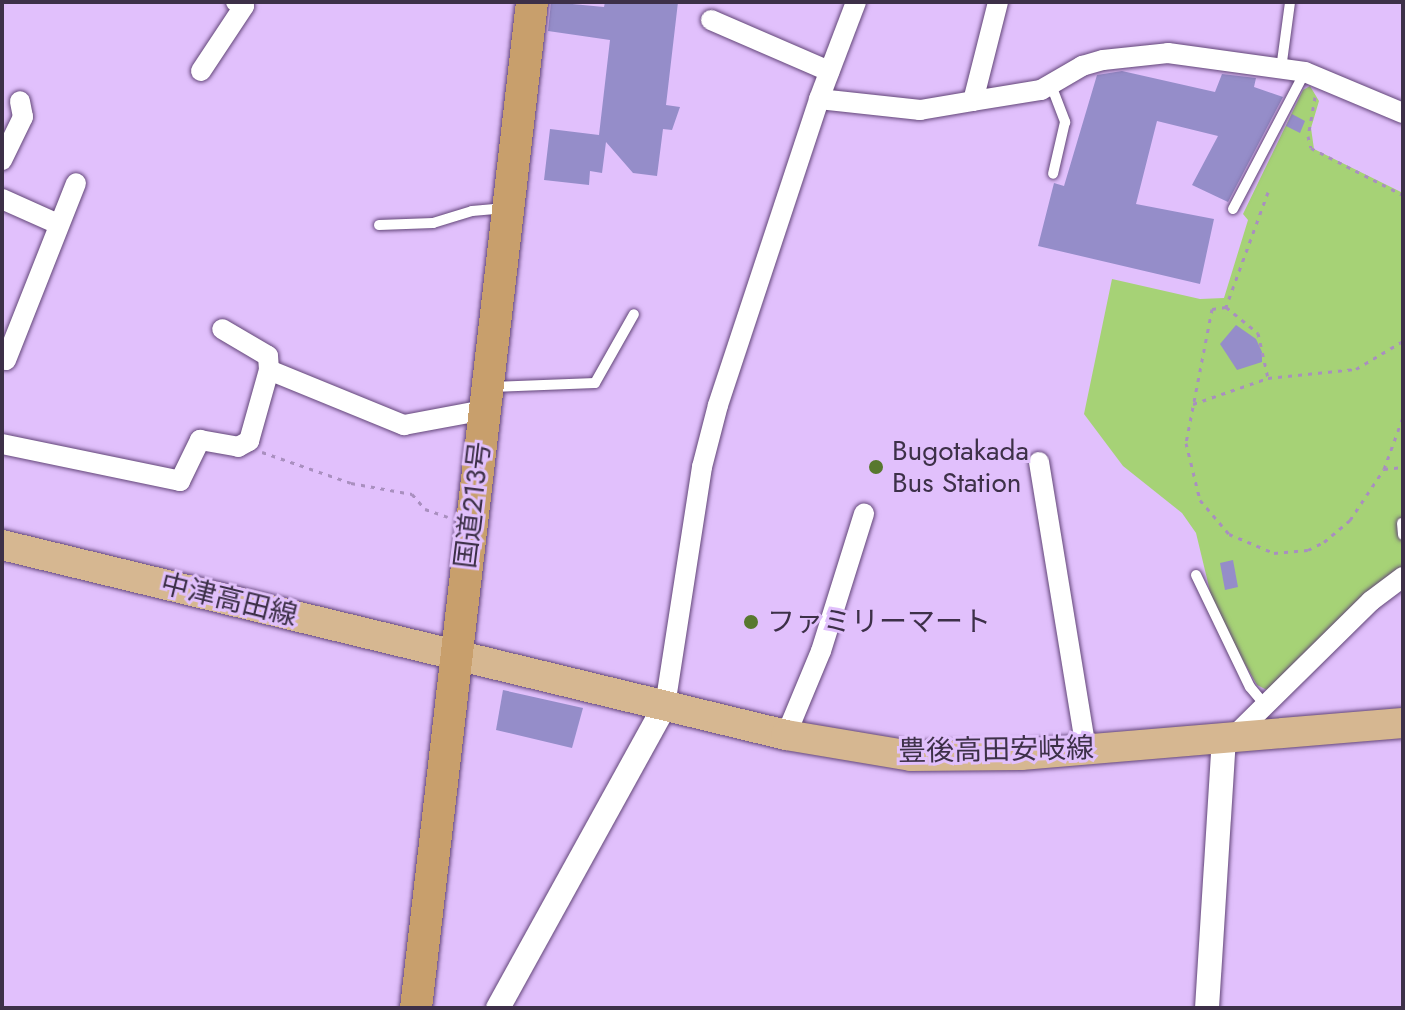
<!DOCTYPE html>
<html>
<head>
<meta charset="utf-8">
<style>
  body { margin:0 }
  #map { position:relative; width:1405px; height:1010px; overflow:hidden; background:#e1c0fc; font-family:Jost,"Noto Sans JP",sans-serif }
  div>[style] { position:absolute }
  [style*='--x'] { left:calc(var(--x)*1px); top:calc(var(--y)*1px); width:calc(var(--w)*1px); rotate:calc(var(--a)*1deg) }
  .green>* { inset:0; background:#a6d276 }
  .building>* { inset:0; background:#958dc9 }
  .path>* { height:3px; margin-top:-1.5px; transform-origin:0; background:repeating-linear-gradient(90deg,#a98fbf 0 4px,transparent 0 10px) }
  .roads { filter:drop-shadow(0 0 2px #624578) drop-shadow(0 0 2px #624578) }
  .service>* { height:10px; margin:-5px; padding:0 5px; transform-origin:5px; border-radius:5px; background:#fff }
  .minor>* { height:20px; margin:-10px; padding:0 10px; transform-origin:10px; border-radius:10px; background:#fff }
  .tertiary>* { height:24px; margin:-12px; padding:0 12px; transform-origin:12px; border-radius:12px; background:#fff }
  .primary>* { height:30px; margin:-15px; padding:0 15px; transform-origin:15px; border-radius:15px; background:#d6b791 }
  .trunk>* { height:32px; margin:-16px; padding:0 16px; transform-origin:16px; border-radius:16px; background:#c89f6c }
  .dots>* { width:22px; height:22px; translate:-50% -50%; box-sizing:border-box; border:4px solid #e1c0fc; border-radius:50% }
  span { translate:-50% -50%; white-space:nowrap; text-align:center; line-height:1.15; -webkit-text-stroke:6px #e1c0fc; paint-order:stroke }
  .poi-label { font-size:28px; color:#3d3048 }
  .left { translate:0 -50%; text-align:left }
  .street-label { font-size:28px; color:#3d3048 }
  .frame { position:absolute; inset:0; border:4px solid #3d3048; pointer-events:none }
</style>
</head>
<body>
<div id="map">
  <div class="green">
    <div style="clip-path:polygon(1310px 86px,1319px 101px,1311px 128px,1314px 149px,1403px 193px,1403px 571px,1269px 691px,1257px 685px,1215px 612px,1196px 533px,1182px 513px,1123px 466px,1084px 414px,1112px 279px,1200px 299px,1224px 298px,1248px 220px,1243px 214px,1303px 90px)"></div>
  </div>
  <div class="building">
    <div style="clip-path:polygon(551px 2px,604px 7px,605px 2px,678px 2px,666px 105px,680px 107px,672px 130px,663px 129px,657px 176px,633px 173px,606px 142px,602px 173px,590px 171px,589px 185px,544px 180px,550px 129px,599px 135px,610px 40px,548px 31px)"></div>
    <div style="clip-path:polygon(1122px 71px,1215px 92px,1222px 74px,1256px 78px,1254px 87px,1283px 97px,1228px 202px,1192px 185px,1218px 136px,1157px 121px,1136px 204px,1214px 219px,1200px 284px,1038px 246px,1054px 183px,1064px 186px,1097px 75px)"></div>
    <div style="clip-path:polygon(1292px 114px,1305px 121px,1300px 133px,1286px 126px)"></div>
    <div style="clip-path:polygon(1236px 325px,1256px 339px,1262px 352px,1262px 362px,1237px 370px,1220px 344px)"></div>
    <div style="clip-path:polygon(1233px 560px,1238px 587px,1225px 590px,1220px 563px)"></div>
    <div style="clip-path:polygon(503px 690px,583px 708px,572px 748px,496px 730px)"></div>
  </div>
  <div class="path">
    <div style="--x:1315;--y:97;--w:40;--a:100"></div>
    <div style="--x:1308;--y:136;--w:12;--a:76"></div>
    <div style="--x:1311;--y:148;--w:103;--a:27.1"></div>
    <div style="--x:1268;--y:192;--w:122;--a:110.1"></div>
    <div style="--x:1226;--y:307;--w:41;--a:39.1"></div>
    <div style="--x:1258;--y:333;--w:46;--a:77.5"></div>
    <div style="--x:1226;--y:307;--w:14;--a:172"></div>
    <div style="--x:1212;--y:309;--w:136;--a:101"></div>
    <div style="--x:1186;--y:443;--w:59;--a:76.2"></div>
    <div style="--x:1200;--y:500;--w:45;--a:49.5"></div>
    <div style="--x:1229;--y:534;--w:49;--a:22.9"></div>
    <div style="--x:1274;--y:553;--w:34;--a:-5"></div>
    <div style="--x:1308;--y:550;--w:18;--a:-27"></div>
    <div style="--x:1324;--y:542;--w:34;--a:-40"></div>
    <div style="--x:1350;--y:520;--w:61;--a:-56.3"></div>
    <div style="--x:1384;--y:469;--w:55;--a:-69.9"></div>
    <div style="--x:1193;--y:404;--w:79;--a:-19.1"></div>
    <div style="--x:1268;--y:378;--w:88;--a:-5.8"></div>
    <div style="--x:1356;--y:369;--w:55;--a:-30.8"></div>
    <div style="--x:262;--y:452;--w:94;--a:19.2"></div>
    <div style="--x:351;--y:483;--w:62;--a:10.2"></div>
    <div style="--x:412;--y:494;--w:20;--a:49"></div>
    <div style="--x:425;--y:509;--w:24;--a:19"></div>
    <div style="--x:1384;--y:469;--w:19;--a:-6"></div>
  </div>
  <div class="roads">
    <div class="service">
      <div style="--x:1281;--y:69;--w:68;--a:-82.3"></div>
      <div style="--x:1051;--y:85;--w:40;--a:69"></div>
      <div style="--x:1065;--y:122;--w:53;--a:103"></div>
      <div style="--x:1233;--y:209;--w:155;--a:-62.3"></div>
      <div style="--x:379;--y:225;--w:54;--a:-2.1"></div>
      <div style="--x:433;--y:223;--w:41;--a:-17.1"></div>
      <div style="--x:472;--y:211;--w:34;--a:-5"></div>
      <div style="--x:492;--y:387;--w:103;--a:-2.2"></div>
      <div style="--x:595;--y:383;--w:79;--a:-60.5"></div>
      <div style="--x:1402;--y:523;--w:12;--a:85"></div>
      <div style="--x:1196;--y:575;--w:124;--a:64.3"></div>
      <div style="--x:1250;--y:687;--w:23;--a:50"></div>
    </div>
    <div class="minor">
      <div style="--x:711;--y:20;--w:129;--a:23.4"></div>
      <div style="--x:201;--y:71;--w:78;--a:-56.5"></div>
      <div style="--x:244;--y:6;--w:9;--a:-153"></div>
      <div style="--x:819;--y:99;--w:102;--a:6.2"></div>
      <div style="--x:920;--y:110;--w:54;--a:-9.6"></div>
      <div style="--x:973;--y:101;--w:102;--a:-75.8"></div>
      <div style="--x:973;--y:101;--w:69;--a:-9.2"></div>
      <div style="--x:1041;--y:90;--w:48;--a:-30.3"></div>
      <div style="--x:1082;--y:66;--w:22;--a:-16"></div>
      <div style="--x:1103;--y:60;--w:65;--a:-6.1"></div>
      <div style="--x:1168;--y:53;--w:138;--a:7.9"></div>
      <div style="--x:1305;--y:72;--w:106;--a:22.7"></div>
      <div style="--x:2;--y:160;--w:48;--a:-64"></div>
      <div style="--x:23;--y:117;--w:16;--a:-101"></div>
      <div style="--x:2;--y:199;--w:61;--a:24.1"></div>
      <div style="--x:2;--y:358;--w:4;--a:27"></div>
      <div style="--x:6;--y:360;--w:190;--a:-68.4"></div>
      <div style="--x:269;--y:370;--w:146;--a:22.2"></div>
      <div style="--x:404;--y:425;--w:81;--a:-10.6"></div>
      <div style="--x:2;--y:444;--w:182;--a:11.7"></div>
      <div style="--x:180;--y:481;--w:46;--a:-64"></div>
      <div style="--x:200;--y:440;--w:39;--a:10"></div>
      <div style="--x:238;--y:447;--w:13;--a:-29"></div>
      <div style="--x:249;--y:441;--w:74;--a:-74.3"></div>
      <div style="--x:269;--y:370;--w:14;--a:-94"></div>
      <div style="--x:268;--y:356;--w:53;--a:-149.6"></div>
      <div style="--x:1039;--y:462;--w:292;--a:80.7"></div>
      <div style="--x:665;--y:706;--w:242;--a:-81.2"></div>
      <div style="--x:702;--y:467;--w:64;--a:-75.5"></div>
      <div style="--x:718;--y:405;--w:322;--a:-71.7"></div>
      <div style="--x:819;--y:99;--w:104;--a:-69.1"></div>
      <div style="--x:786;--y:735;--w:91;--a:-67.4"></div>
      <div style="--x:821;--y:651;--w:144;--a:-72.6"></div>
      <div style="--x:1233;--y:737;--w:194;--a:-44.6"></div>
      <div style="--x:1371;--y:601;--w:40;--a:-37"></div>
    </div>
    <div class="tertiary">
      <div style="--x:498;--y:1008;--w:345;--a:-61.1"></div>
      <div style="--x:1207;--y:1008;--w:271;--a:-86.4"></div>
    </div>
    <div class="primary">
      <div style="--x:2;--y:545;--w:807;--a:13.62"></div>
      <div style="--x:786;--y:735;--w:127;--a:9.5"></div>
      <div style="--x:911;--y:756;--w:110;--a:-0.5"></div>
      <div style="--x:1021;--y:755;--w:383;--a:-4.8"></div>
    </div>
    <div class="trunk">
      <div style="--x:416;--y:1008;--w:1013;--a:-83.42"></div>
    </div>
  </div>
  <div class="dots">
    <div style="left:876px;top:467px;background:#58782f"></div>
    <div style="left:751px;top:622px;background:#58782f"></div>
  </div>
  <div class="poi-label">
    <span class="left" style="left:892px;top:467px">Bugotakada<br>Bus Station</span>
    <span class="left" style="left:767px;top:622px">ファミリーマート</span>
  </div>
  <div class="street-label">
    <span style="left:473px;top:505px;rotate:-83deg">国道213号</span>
    <span style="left:229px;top:600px;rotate:14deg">中津高田線</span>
    <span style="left:996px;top:750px;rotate:-1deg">豊後高田安岐線</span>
  </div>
  <div class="frame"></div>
</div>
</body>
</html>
